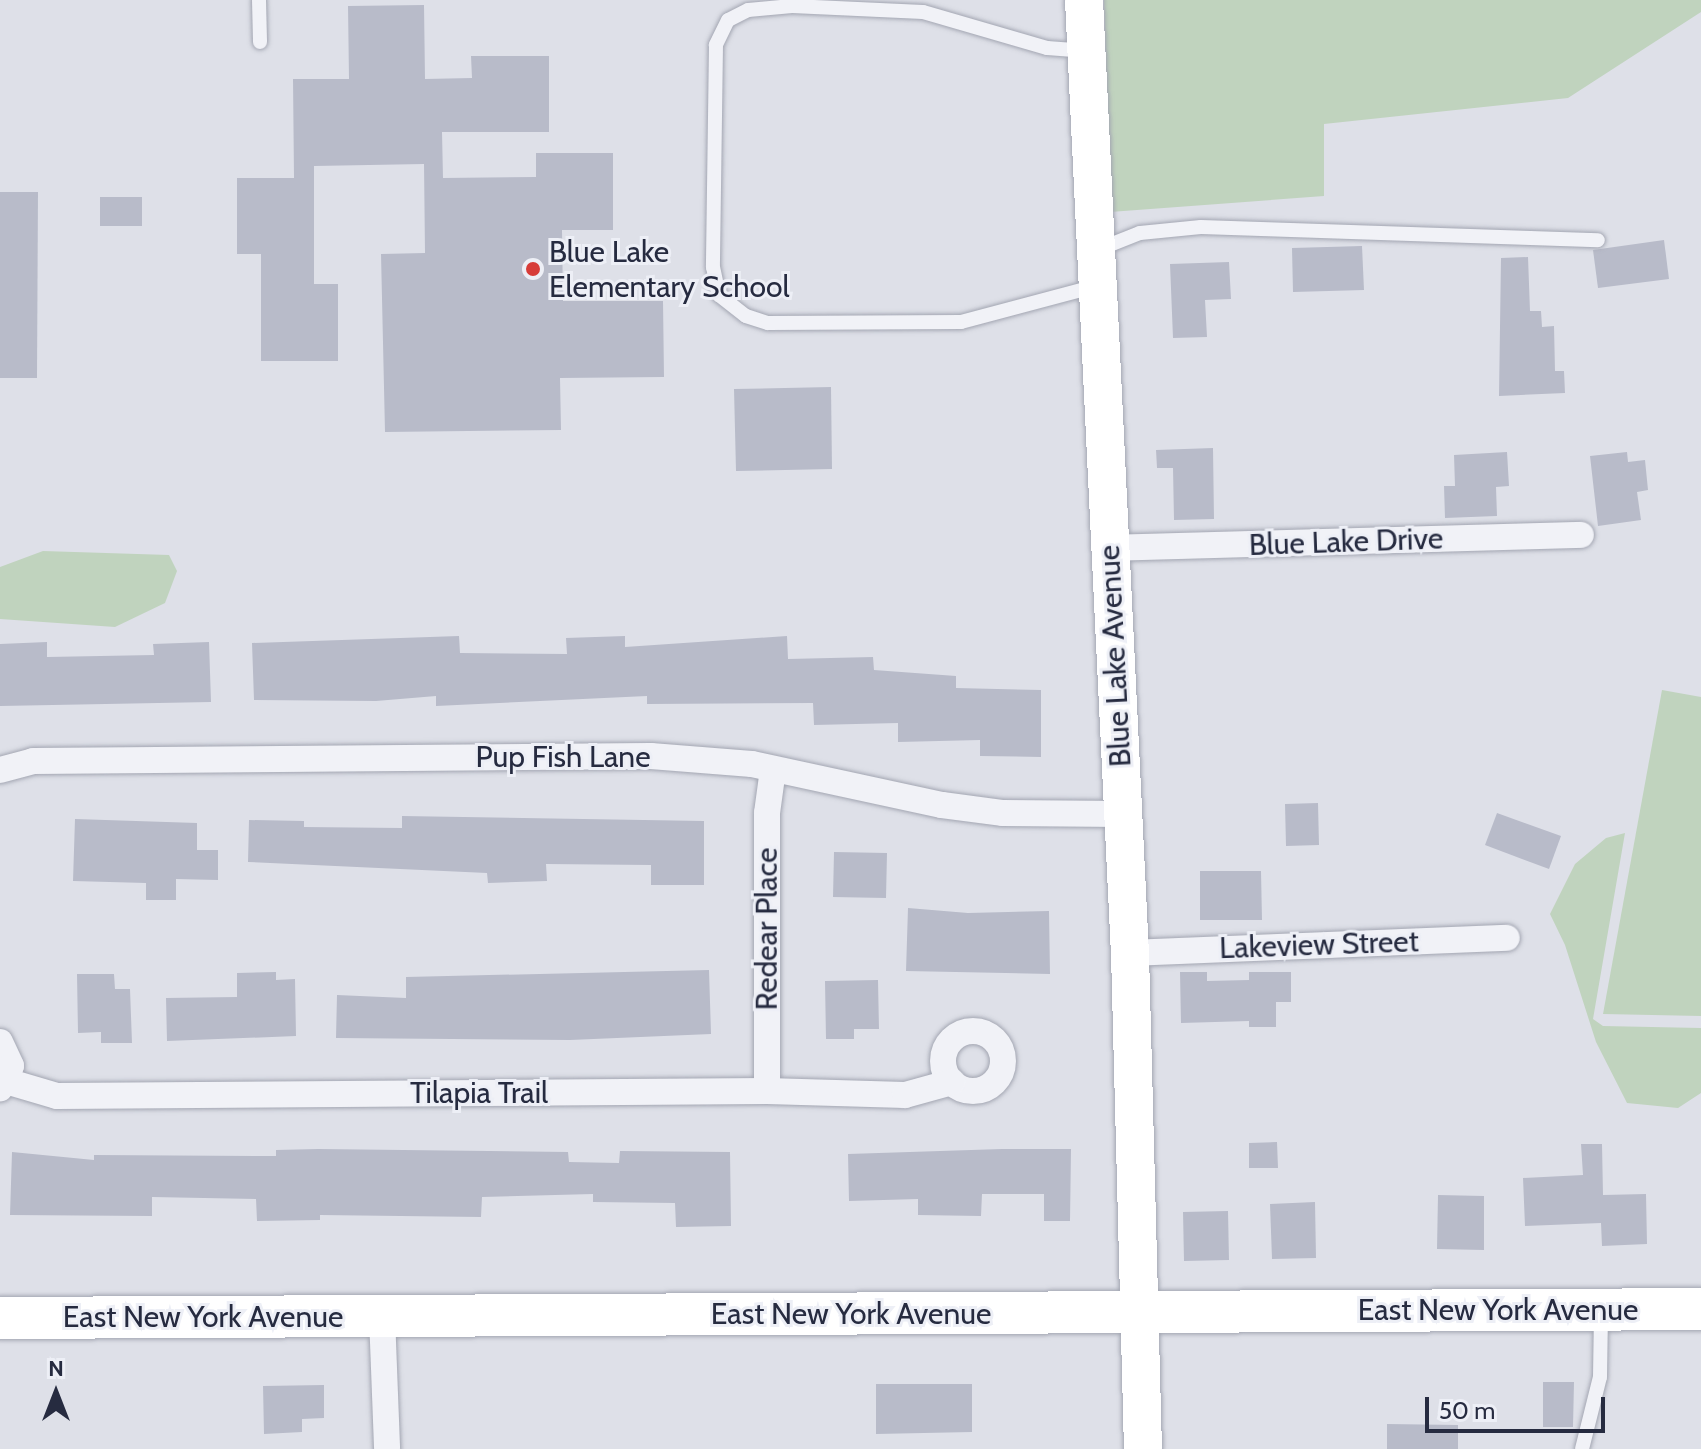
<!DOCTYPE html>
<html>
<head>
<meta charset="utf-8">
<style>
  body { margin:0 }
  #map { position:relative; width:1701px; height:1449px; overflow:hidden; background:#dee0e8; font-family:Cabin,sans-serif }
  div>[style] { position:absolute }
  [style*='--x'] { left:calc(var(--x)*1px); top:calc(var(--y)*1px); width:calc(var(--w)*1px); rotate:calc(var(--a)*1deg) }
  .green>* { inset:0; background:#c0d3be }
  .building>* { inset:0; background:#b8bbc9 }
  .roads { filter:drop-shadow(0 0 2px #a3a6b2) drop-shadow(0 0 2px #a3a6b2) }
  .lane>* { height:14px; margin:-7px; padding:0 7px; transform-origin:7px; border-radius:7px; background:#f1f2f7 }
  .street>* { height:26px; margin:-13px; padding:0 13px; transform-origin:13px; border-radius:13px; background:#f1f2f7 }
  .street>.ring { margin:-13px; padding:0; box-sizing:content-box; background:none; border:26px solid #f1f2f7; border-radius:50% }
  .secondary>* { height:38px; margin:-19px; padding:0 19px; transform-origin:19px; border-radius:19px; background:#fff }
  .primary>* { height:42px; margin:-21px; padding:0 21px; transform-origin:21px; border-radius:21px; background:#fff }
  .dots>* { width:22px; height:22px; translate:-50% -50%; box-sizing:border-box; border:4px solid #edeff6; border-radius:50% }
  span { translate:-50% -50%; white-space:nowrap; text-align:center; line-height:1.15; -webkit-text-stroke:6px #edeff6; paint-order:stroke }
  .poi-label { font-size:30px; color:#262b40 }
  .left { translate:0 -50%; text-align:left }
  .street-label { font-size:30px; color:#262b40 }
  .north { position:absolute; left:16px; top:1353px; width:80px; height:80px; -webkit-text-stroke:6px #edeff6; paint-order:stroke; rotate:0deg; font-size:22px; font-weight:700; line-height:32px; text-align:center; color:#262b40 }
  .north::after { content:''; display:block; margin:auto; width:28px; height:36px; background:#262b40; clip-path:polygon(50% 0,100% 100%,50% 72%,0 100%) }
  .scale { position:absolute; left:1425px; top:1397px; width:180px; height:36px; box-sizing:border-box; border:4px solid #262b40; border-top:0; padding-left:10px; font-size:24px; line-height:28px; white-space:nowrap; color:#262b40; -webkit-text-stroke:6px #edeff6; paint-order:stroke }
</style>
</head>
<body>
<div id="map">
  <div class="green">
    <div style="clip-path:polygon(1104px 0,1701px 0,1701px 12px,1568px 98px,1324px 124px,1324px 196px,1110px 212px)"></div>
    <div style="clip-path:polygon(43px 551px,169px 555px,177px 571px,165px 603px,115px 627px,0 619px,0 567px)"></div>
    <div style="clip-path:polygon(1662px 690px,1701px 697px,1701px 1016px,1603px 1014px)"></div>
    <div style="clip-path:polygon(1625px 833px,1593px 1019px,1603px 1026px,1701px 1028px,1701px 1093px,1678px 1108px,1627px 1103px,1596px 1042px,1565px 945px,1550px 914px,1575px 864px,1606px 838px)"></div>
  </div>
  <div class="building">
    <div style="clip-path:polygon(424px 5px,425px 79px,472px 78px,471px 56px,549px 56px,549px 132px,442px 132px,443px 178px,536px 177px,536px 153px,613px 153px,613px 230px,562px 230px,563px 301px,663px 301px,664px 377px,560px 378px,561px 430px,385px 432px,381px 254px,425px 253px,424px 164px,314px 166px,314px 284px,338px 284px,338px 361px,261px 361px,261px 254px,237px 254px,237px 178px,294px 178px,293px 79px,349px 79px,348px 6px)"></div>
    <div style="clip-path:polygon(0 192px,38px 192px,37px 378px,0 378px)"></div>
    <div style="clip-path:polygon(100px 197px,142px 197px,142px 226px,100px 226px)"></div>
    <div style="clip-path:polygon(1664px 240px,1669px 279px,1598px 288px,1593px 250px)"></div>
    <div style="clip-path:polygon(1362px 246px,1364px 290px,1293px 292px,1292px 248px)"></div>
    <div style="clip-path:polygon(1528px 257px,1530px 311px,1541px 311px,1542px 327px,1554px 326px,1555px 371px,1564px 371px,1565px 393px,1499px 396px,1501px 258px)"></div>
    <div style="clip-path:polygon(1229px 262px,1231px 299px,1205px 300px,1207px 337px,1173px 338px,1170px 264px)"></div>
    <div style="clip-path:polygon(831px 387px,832px 469px,736px 471px,734px 389px)"></div>
    <div style="clip-path:polygon(1213px 448px,1214px 519px,1174px 520px,1173px 468px,1157px 468px,1156px 450px)"></div>
    <div style="clip-path:polygon(1507px 452px,1509px 486px,1496px 487px,1497px 516px,1445px 518px,1444px 486px,1455px 486px,1454px 455px)"></div>
    <div style="clip-path:polygon(1627px 452px,1628px 462px,1645px 460px,1648px 490px,1637px 492px,1641px 520px,1598px 526px,1590px 456px)"></div>
    <div style="clip-path:polygon(459px 636px,460px 653px,567px 654px,566px 638px,625px 636px,625px 647px,787px 636px,788px 659px,873px 657px,874px 670px,956px 676px,956px 688px,1041px 690px,1041px 757px,980px 756px,980px 740px,898px 742px,898px 723px,814px 725px,813px 703px,647px 704px,647px 696px,436px 706px,436px 696px,376px 701px,254px 700px,252px 643px)"></div>
    <div style="clip-path:polygon(47px 642px,47px 657px,154px 655px,153px 644px,209px 642px,211px 702px,0 706px,0 644px)"></div>
    <div style="clip-path:polygon(1318px 803px,1319px 845px,1286px 846px,1285px 804px)"></div>
    <div style="clip-path:polygon(1497px 813px,1561px 836px,1549px 869px,1485px 845px)"></div>
    <div style="clip-path:polygon(402px 816px,704px 821px,704px 885px,651px 885px,651px 865px,546px 864px,547px 881px,488px 883px,487px 873px,248px 862px,249px 820px,304px 821px,304px 827px,402px 828px)"></div>
    <div style="clip-path:polygon(75px 819px,197px 823px,197px 850px,218px 850px,218px 880px,176px 879px,176px 900px,146px 900px,146px 883px,73px 881px)"></div>
    <div style="clip-path:polygon(834px 852px,887px 853px,886px 898px,833px 897px)"></div>
    <div style="clip-path:polygon(1200px 871px,1261px 871px,1262px 920px,1200px 920px)"></div>
    <div style="clip-path:polygon(908px 908px,968px 913px,1049px 911px,1050px 974px,906px 971px)"></div>
    <div style="clip-path:polygon(709px 970px,711px 1034px,570px 1040px,336px 1038px,337px 995px,406px 998px,406px 977px)"></div>
    <div style="clip-path:polygon(276px 972px,276px 980px,295px 979px,296px 1036px,167px 1041px,166px 998px,237px 997px,237px 973px)"></div>
    <div style="clip-path:polygon(1180px 972px,1207px 972px,1207px 981px,1249px 980px,1249px 972px,1291px 972px,1291px 1002px,1276px 1002px,1276px 1027px,1249px 1027px,1249px 1021px,1181px 1023px)"></div>
    <div style="clip-path:polygon(77px 974px,114px 974px,115px 989px,130px 989px,132px 1043px,101px 1043px,101px 1032px,78px 1033px)"></div>
    <div style="clip-path:polygon(878px 980px,879px 1029px,854px 1029px,854px 1039px,826px 1039px,825px 981px)"></div>
    <div style="clip-path:polygon(1277px 1142px,1278px 1168px,1249px 1168px,1249px 1143px)"></div>
    <div style="clip-path:polygon(1581px 1144px,1602px 1144px,1603px 1195px,1646px 1194px,1647px 1244px,1602px 1246px,1601px 1223px,1525px 1226px,1523px 1178px,1583px 1175px)"></div>
    <div style="clip-path:polygon(318px 1149px,568px 1152px,569px 1162px,619px 1163px,620px 1151px,730px 1152px,731px 1226px,676px 1227px,675px 1203px,593px 1202px,593px 1194px,482px 1197px,481px 1217px,320px 1215px,320px 1220px,257px 1221px,256px 1199px,152px 1197px,152px 1216px,10px 1215px,12px 1152px,94px 1160px,94px 1155px,276px 1156px,276px 1150px)"></div>
    <div style="clip-path:polygon(1002px 1149px,1071px 1149px,1070px 1221px,1044px 1221px,1044px 1194px,982px 1194px,981px 1216px,918px 1215px,918px 1199px,849px 1201px,848px 1154px)"></div>
    <div style="clip-path:polygon(1438px 1195px,1484px 1196px,1484px 1250px,1437px 1249px)"></div>
    <div style="clip-path:polygon(1315px 1202px,1316px 1258px,1272px 1259px,1270px 1204px)"></div>
    <div style="clip-path:polygon(1228px 1211px,1229px 1260px,1184px 1261px,1183px 1212px)"></div>
    <div style="clip-path:polygon(1543px 1382px,1574px 1382px,1573px 1427px,1543px 1427px)"></div>
    <div style="clip-path:polygon(876px 1384px,972px 1384px,972px 1432px,876px 1434px)"></div>
    <div style="clip-path:polygon(324px 1385px,324px 1418px,302px 1419px,302px 1432px,264px 1434px,263px 1386px)"></div>
    <div style="clip-path:polygon(1387px 1424px,1458px 1425px,1458px 1449px,1387px 1449px)"></div>
  </div>
  <div class="roads">
    <div class="lane">
      <div style="--x:259;--y:0;--w:42;--a:88.6"></div>
      <div style="--x:1087;--y:51;--w:40;--a:-175.7"></div>
      <div style="--x:1047;--y:48;--w:129;--a:-163.8"></div>
      <div style="--x:923;--y:12;--w:131;--a:-177.4"></div>
      <div style="--x:792;--y:6;--w:44;--a:174.8"></div>
      <div style="--x:748;--y:10;--w:22;--a:153"></div>
      <div style="--x:728;--y:20;--w:28;--a:116"></div>
      <div style="--x:716;--y:45;--w:222;--a:90.8"></div>
      <div style="--x:713;--y:267;--w:29;--a:78"></div>
      <div style="--x:719;--y:295;--w:34;--a:38"></div>
      <div style="--x:746;--y:316;--w:23;--a:18"></div>
      <div style="--x:768;--y:323;--w:193;--a:-0.3"></div>
      <div style="--x:961;--y:322;--w:140;--a:-14.9"></div>
      <div style="--x:1097;--y:250;--w:46;--a:-21.6"></div>
      <div style="--x:1140;--y:233;--w:61;--a:-5.6"></div>
      <div style="--x:1201;--y:227;--w:397;--a:1.9"></div>
      <div style="--x:1582;--y:1449;--w:74;--a:-76"></div>
      <div style="--x:1600;--y:1377;--w:63;--a:-89.1"></div>
    </div>
    <div class="street">
      <div style="--x:1110;--y:548;--w:471;--a:-1.6"></div>
      <div style="--x:0;--y:770;--w:34;--a:-15"></div>
      <div style="--x:33;--y:761;--w:618;--a:-0.46"></div>
      <div style="--x:651;--y:756;--w:101;--a:4.5"></div>
      <div style="--x:752;--y:764;--w:194;--a:12.2"></div>
      <div style="--x:942;--y:805;--w:62;--a:7.5"></div>
      <div style="--x:1003;--y:813;--w:120;--a:0.5"></div>
      <div style="--x:1130;--y:953;--w:377;--a:-2.3"></div>
      <div class="ring" style="left:943px;top:1031px;width:34px;height:34px"></div>
      <div style="--x:0;--y:1042;--w:26;--a:65"></div>
      <div style="--x:11;--y:1066;--w:25;--a:116"></div>
      <div style="--x:6;--y:1081;--w:53;--a:16.4"></div>
      <div style="--x:57;--y:1096;--w:710;--a:-0.4"></div>
      <div style="--x:767;--y:1091;--w:138;--a:1.7"></div>
      <div style="--x:905;--y:1095;--w:49;--a:-15.5"></div>
      <div style="--x:767;--y:1091;--w:278;--a:-90"></div>
      <div style="--x:767;--y:813;--w:44;--a:-82.2"></div>
      <div style="--x:382;--y:1316;--w:133;--a:87.8"></div>
    </div>
    <div class="secondary">
      <div style="--x:1084;--y:0;--w:954;--a:87.24"></div>
      <div style="--x:1130;--y:953;--w:496;--a:88.5"></div>
    </div>
    <div class="primary">
      <div style="--x:0;--y:1318;--w:1701;--a:-0.3"></div>
    </div>
  </div>
  <div class="dots">
    <div style="left:533px;top:269px;background:#d73c39"></div>
  </div>
  <div class="poi-label">
    <span class="left" style="left:549px;top:269px">Blue Lake<br>Elementary School</span>
  </div>
  <div class="street-label">
    <span style="left:1346px;top:542px;rotate:-2deg">Blue Lake Drive</span>
    <span style="left:1115px;top:656px;rotate:-93deg">Blue Lake Avenue</span>
    <span style="left:563px;top:757px">Pup Fish Lane</span>
    <span style="left:767px;top:929px;rotate:-90deg">Redear Place</span>
    <span style="left:1319px;top:945px;rotate:-2deg">Lakeview Street</span>
    <span style="left:479px;top:1093px">Tilapia Trail</span>
    <span style="left:1498px;top:1310px">East New York Avenue</span>
    <span style="left:851px;top:1314px">East New York Avenue</span>
    <span style="left:203px;top:1317px">East New York Avenue</span>
  </div>
  <div class="north">N</div>
  <div class="scale">50 m</div>
</div>
</body>
</html>
